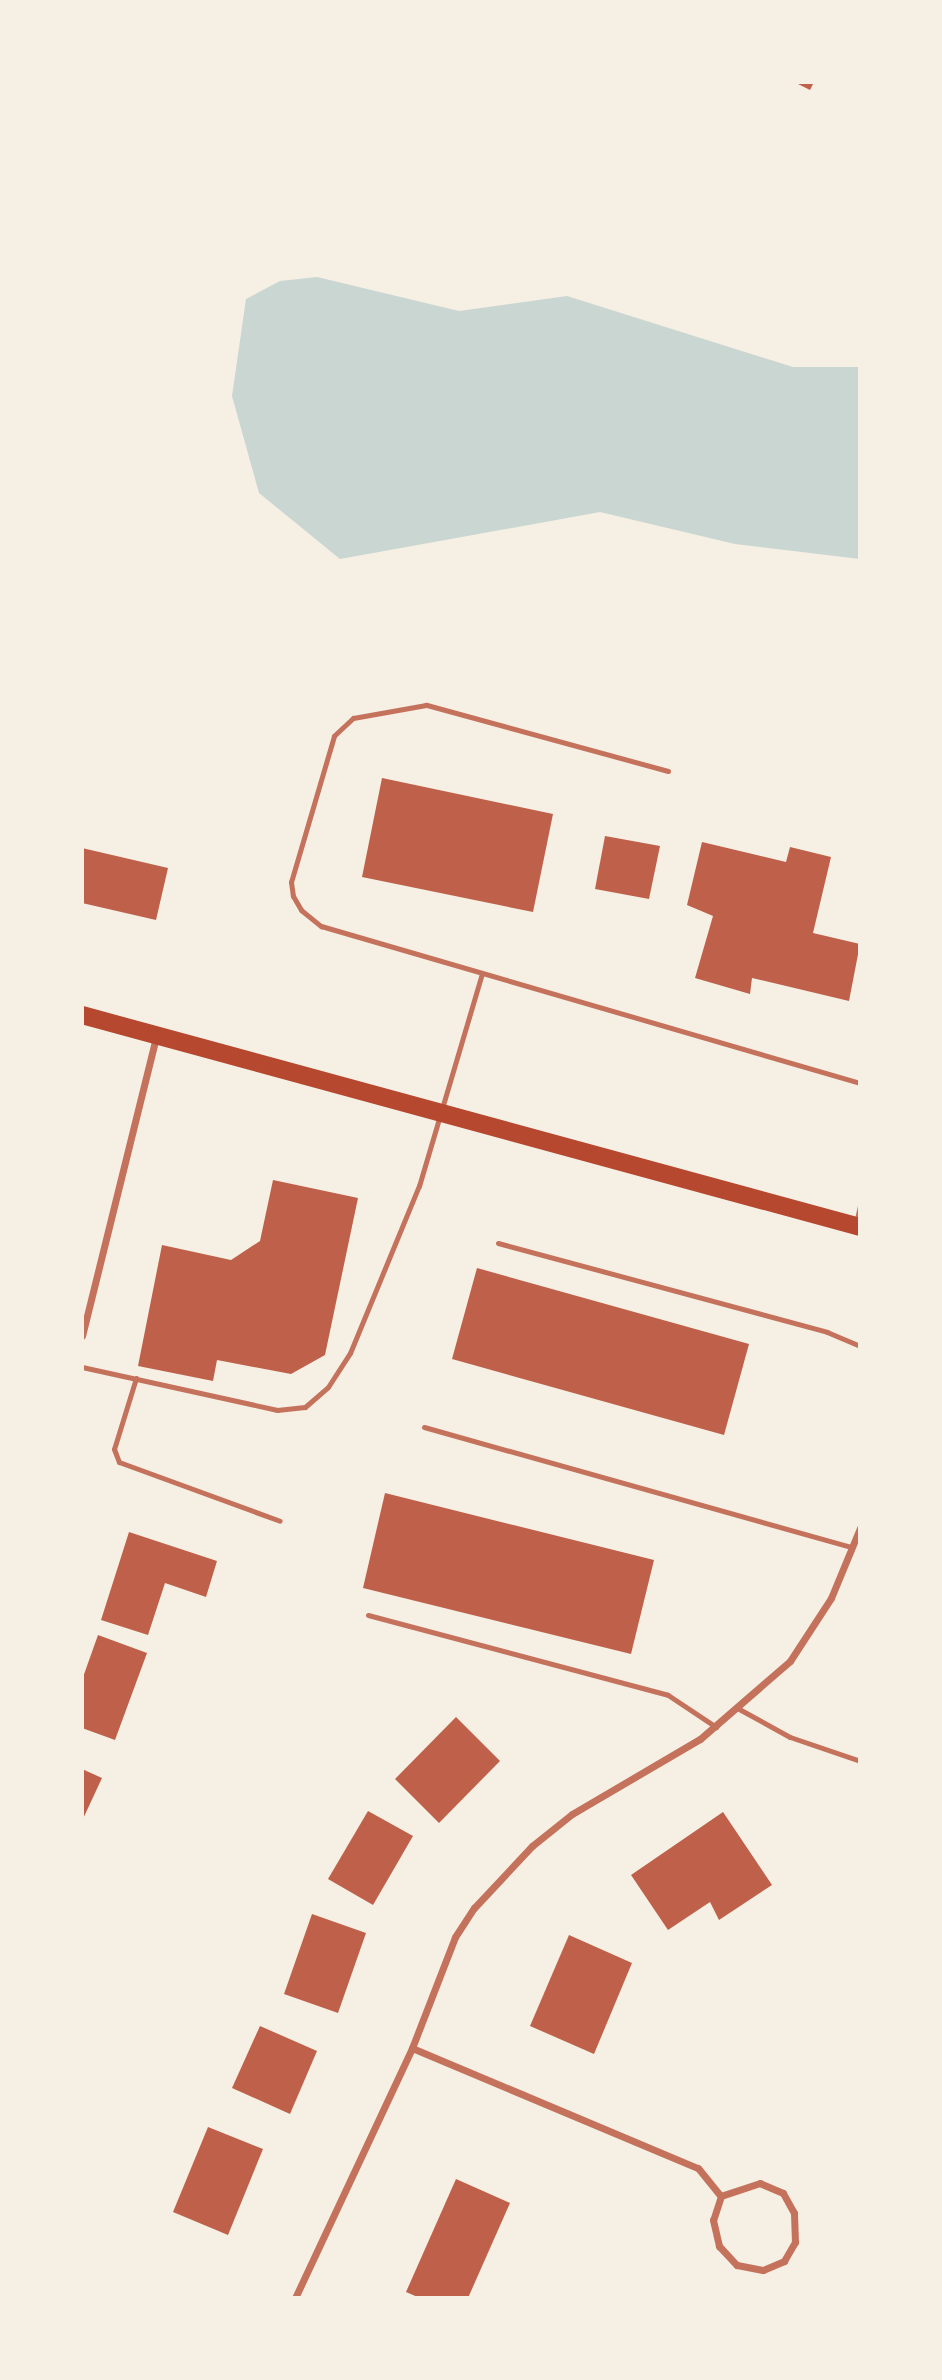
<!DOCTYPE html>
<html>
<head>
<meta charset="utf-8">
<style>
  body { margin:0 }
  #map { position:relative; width:942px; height:2380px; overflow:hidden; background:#f6efe4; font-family:Jost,sans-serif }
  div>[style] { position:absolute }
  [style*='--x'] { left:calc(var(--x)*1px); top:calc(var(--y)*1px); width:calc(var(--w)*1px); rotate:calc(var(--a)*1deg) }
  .water>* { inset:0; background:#c9d6d2 }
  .building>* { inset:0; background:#bf614a }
  .service>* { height:5px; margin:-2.5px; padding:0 2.5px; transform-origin:2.5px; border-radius:2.5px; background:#c5725c }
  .minor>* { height:7px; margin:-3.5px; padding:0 3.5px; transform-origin:3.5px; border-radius:3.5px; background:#c5725c }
  .primary>* { height:18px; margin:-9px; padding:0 9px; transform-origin:9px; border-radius:9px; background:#b5482f }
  span { translate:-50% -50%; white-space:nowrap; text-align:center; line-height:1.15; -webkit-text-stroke:7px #f6efe4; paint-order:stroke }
  .frame { position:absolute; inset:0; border:84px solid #f6efe4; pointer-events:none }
</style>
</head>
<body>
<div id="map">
  <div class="water">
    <div style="clip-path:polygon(317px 277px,459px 311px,567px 296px,793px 367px,860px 367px,860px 559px,735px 544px,600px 512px,340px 559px,259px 493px,232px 396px,246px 299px,280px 281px)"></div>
  </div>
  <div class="building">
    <div style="clip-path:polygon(794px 82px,814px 82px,810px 90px)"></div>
    <div style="clip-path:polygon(382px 778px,553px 814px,533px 912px,362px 877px)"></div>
    <div style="clip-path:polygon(605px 836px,660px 846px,649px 899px,595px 889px)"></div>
    <div style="clip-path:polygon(702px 842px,786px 862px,790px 847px,831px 857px,813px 933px,860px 944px,849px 1001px,752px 978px,750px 994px,695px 978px,713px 916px,687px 905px)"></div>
    <div style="clip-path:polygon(82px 848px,168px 868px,156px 920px,82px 903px)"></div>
    <div style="clip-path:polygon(273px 1180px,358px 1198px,325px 1355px,291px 1374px,217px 1360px,213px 1381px,138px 1366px,162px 1245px,231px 1260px,260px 1241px)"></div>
    <div style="clip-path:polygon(477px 1268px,749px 1344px,724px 1435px,452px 1359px)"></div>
    <div style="clip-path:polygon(385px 1493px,654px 1560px,631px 1654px,363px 1588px)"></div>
    <div style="clip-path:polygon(129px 1532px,217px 1561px,206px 1597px,165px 1583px,148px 1635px,101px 1620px)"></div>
    <div style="clip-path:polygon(98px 1635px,147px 1653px,115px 1740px,82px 1728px,82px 1680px)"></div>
    <div style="clip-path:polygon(456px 1717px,500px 1761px,439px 1823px,395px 1779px)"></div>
    <div style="clip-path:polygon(82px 1769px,102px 1778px,82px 1821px)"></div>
    <div style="clip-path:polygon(368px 1811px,413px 1836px,373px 1905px,328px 1879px)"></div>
    <div style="clip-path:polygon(723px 1812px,772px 1885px,719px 1920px,710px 1902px,668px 1930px,631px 1875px)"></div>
    <div style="clip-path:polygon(312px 1914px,366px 1933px,338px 2013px,284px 1994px)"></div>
    <div style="clip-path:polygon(569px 1935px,632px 1963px,594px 2054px,530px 2026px)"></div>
    <div style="clip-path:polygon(260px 2026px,317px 2051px,290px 2114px,232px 2088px)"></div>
    <div style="clip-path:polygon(208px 2127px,263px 2149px,228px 2235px,173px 2212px)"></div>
    <div style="clip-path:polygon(456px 2179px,510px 2203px,468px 2298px,420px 2298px,406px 2292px)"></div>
  </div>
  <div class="service">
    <div style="--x:668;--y:771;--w:251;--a:-164.7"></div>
    <div style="--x:426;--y:705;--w:74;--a:169.9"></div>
    <div style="--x:353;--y:718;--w:26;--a:137"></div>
    <div style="--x:334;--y:736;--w:152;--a:106.4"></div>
    <div style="--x:291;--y:882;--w:14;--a:82"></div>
    <div style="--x:293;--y:896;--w:16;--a:60"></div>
    <div style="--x:301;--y:910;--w:26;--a:39"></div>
    <div style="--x:321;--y:926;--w:561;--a:16.24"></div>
    <div style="--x:856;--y:1223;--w:18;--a:-77"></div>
    <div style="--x:498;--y:1243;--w:341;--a:15.1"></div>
    <div style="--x:827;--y:1332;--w:36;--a:23"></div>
    <div style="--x:82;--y:1367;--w:200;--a:12.4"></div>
    <div style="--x:277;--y:1410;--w:28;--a:-6"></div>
    <div style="--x:305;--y:1407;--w:30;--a:-41"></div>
    <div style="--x:328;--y:1387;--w:40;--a:-57.1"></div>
    <div style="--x:350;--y:1353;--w:181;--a:-67.6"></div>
    <div style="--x:419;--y:1186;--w:222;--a:-73.5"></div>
    <div style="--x:136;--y:1378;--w:74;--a:107.2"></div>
    <div style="--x:114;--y:1449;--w:14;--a:69"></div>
    <div style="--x:119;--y:1462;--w:171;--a:20.1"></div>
    <div style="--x:424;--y:1427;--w:445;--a:15.7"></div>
    <div style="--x:368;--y:1615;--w:310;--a:14.9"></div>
    <div style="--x:668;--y:1695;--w:58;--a:33.7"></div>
    <div style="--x:739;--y:1709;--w:58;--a:28.8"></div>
    <div style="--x:790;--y:1737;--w:74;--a:18.9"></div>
  </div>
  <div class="minor">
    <div style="--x:82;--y:1336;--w:309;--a:-76.1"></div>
    <div style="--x:412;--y:2048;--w:310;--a:22.8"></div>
    <div style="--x:698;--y:2168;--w:36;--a:51"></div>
    <div style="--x:721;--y:2196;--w:25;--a:108"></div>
    <div style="--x:713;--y:2220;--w:27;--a:77"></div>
    <div style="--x:719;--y:2246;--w:26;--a:47"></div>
    <div style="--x:737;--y:2265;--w:26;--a:11"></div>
    <div style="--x:763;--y:2270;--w:23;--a:-23"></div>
    <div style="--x:784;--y:2261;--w:22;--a:-60"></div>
    <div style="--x:795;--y:2242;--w:29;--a:-92"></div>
    <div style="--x:794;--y:2213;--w:23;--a:-119"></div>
    <div style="--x:783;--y:2193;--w:25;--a:-157"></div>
    <div style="--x:760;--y:2183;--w:41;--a:161.6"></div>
    <div style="--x:295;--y:2298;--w:276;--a:-64.9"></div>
    <div style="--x:412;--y:2048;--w:119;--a:-68.8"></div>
    <div style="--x:455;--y:1937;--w:35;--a:-57"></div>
    <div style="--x:474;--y:1908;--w:85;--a:-46.9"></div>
    <div style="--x:532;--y:1846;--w:51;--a:-38.7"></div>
    <div style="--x:572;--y:1814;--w:148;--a:-30.4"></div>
    <div style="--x:700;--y:1739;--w:119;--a:-40.9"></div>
    <div style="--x:790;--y:1661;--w:75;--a:-56.9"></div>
    <div style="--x:831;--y:1598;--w:76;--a:-67.5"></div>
  </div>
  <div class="primary">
    <div style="--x:82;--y:1015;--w:806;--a:15.24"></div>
  </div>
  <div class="frame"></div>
</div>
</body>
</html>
